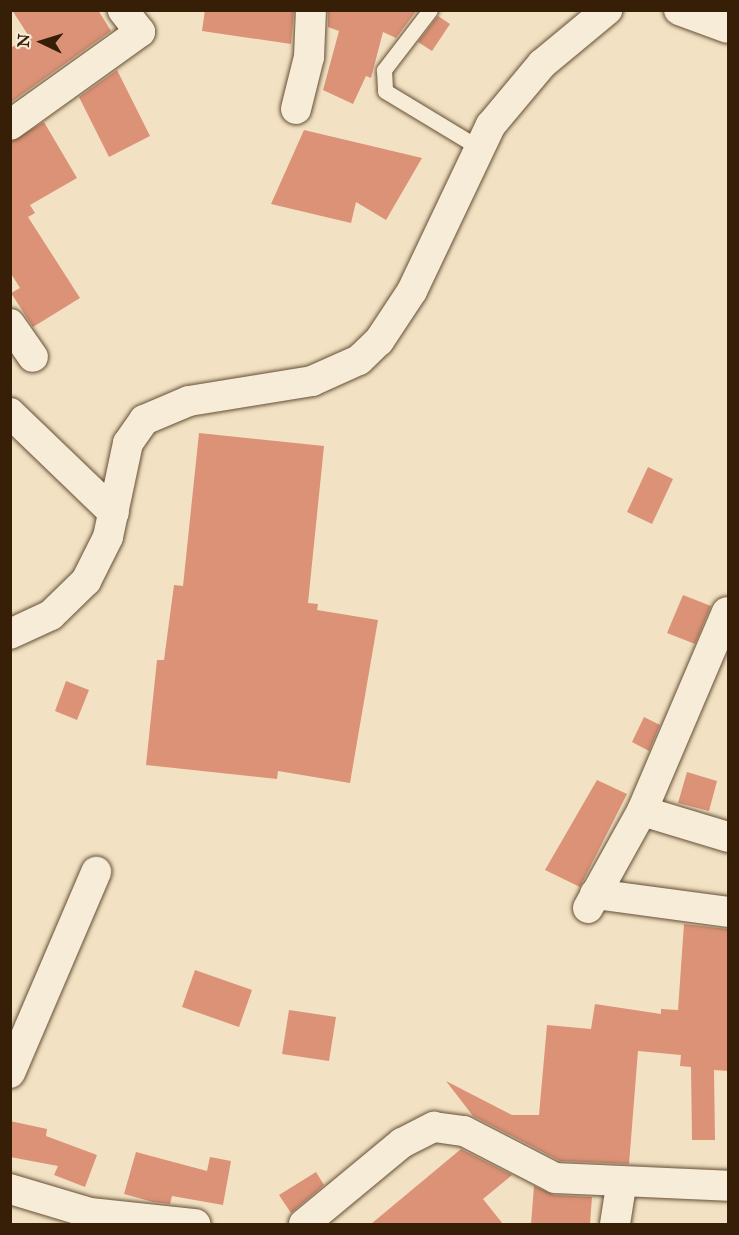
<!DOCTYPE html>
<html>
<head>
<meta charset="utf-8">
<style>
  body { margin:0 }
  #map { position:relative; width:739px; height:1235px; overflow:hidden; background:#f2e2c3; font-family:"IM FELL Great Primer",serif }
  div>[style] { position:absolute }
  [style*='--x'] { left:calc(var(--x)*1px); top:calc(var(--y)*1px); width:calc(var(--w)*1px); rotate:calc(var(--a)*1deg) }
  .building>* { inset:0; background:#db9277 }
  .roads { filter:drop-shadow(0 0 2px #664f36) drop-shadow(0 0 2px #664f36) }
  .service>* { height:15px; margin:-7.5px; padding:0 7.5px; transform-origin:7.5px; border-radius:7.5px; background:#f7ecd8 }
  .minor>* { height:30px; margin:-15px; padding:0 15px; transform-origin:15px; border-radius:15px; background:#f7ecd8 }
  span { translate:-50% -50%; white-space:nowrap; text-align:center; line-height:1.15; -webkit-text-stroke:6px #f7ecd8; paint-order:stroke }
  .frame { position:absolute; inset:0; border:12px solid #371e07; pointer-events:none }
  .north { position:absolute; left:12px; top:12px; width:60px; height:60px; -webkit-text-stroke:4px #f7ecd8; paint-order:stroke; rotate:274deg; font-size:16px; font-weight:700; line-height:24px; text-align:center; color:#371e07 }
  .north::after { content:''; display:block; margin:auto; width:21px; height:27px; background:#371e07; clip-path:polygon(50% 0,100% 100%,50% 72%,0 100%) }
</style>
</head>
<body>
<div id="map">
  <div class="building">
    <div style="clip-path:polygon(12px 10px,98px 10px,111px 31px,10px 103px,10px 48px,30px 38px)"></div>
    <div style="clip-path:polygon(205px 10px,294px 10px,291px 44px,202px 31px)"></div>
    <div style="clip-path:polygon(328px 10px,417px 10px,396px 38px,383px 32px,371px 78px,366px 76px,353px 104px,323px 90px,339px 31px,328px 27px)"></div>
    <div style="clip-path:polygon(438px 16px,450px 24px,432px 51px,418px 42px)"></div>
    <div style="clip-path:polygon(117px 70px,150px 136px,109px 157px,79px 97px)"></div>
    <div style="clip-path:polygon(44px 122px,77px 178px,30px 205px,35px 213px,28px 217px,80px 298px,33px 327px,11px 293px,20px 288px,10px 272px,10px 142px)"></div>
    <div style="clip-path:polygon(304px 130px,422px 158px,386px 220px,356px 202px,351px 223px,271px 204px)"></div>
    <div style="clip-path:polygon(199px 433px,324px 446px,308px 603px,318px 604px,317px 610px,378px 620px,350px 783px,278px 771px,277px 779px,146px 765px,157px 660px,164px 660px,174px 585px,183px 586px)"></div>
    <div style="clip-path:polygon(648px 467px,673px 479px,652px 524px,627px 512px)"></div>
    <div style="clip-path:polygon(683px 595px,711px 606px,695px 644px,667px 633px)"></div>
    <div style="clip-path:polygon(66px 681px,89px 690px,77px 720px,55px 711px)"></div>
    <div style="clip-path:polygon(644px 717px,660px 725px,649px 751px,632px 742px)"></div>
    <div style="clip-path:polygon(687px 772px,717px 781px,709px 811px,678px 803px)"></div>
    <div style="clip-path:polygon(597px 780px,627px 794px,580px 887px,545px 870px)"></div>
    <div style="clip-path:polygon(684px 924px,727px 929px,729px 1071px,714px 1070px,715px 1140px,692px 1140px,691px 1067px,680px 1066px,681px 1055px,638px 1051px,629px 1164px,560px 1161px,473px 1116px,446px 1081px,512px 1115px,539px 1115px,547px 1025px,591px 1029px,595px 1004px,661px 1014px,661px 1009px,678px 1010px)"></div>
    <div style="clip-path:polygon(195px 970px,252px 990px,239px 1027px,182px 1007px)"></div>
    <div style="clip-path:polygon(289px 1010px,336px 1017px,329px 1061px,282px 1054px)"></div>
    <div style="clip-path:polygon(10px 1121px,47px 1129px,46px 1136px,97px 1155px,85px 1187px,54px 1175px,58px 1166px,10px 1157px)"></div>
    <div style="clip-path:polygon(461px 1149px,512px 1175px,483px 1199px,503px 1224px,371px 1224px)"></div>
    <div style="clip-path:polygon(136px 1152px,207px 1171px,210px 1157px,231px 1161px,223px 1205px,172px 1196px,170px 1204px,153px 1202px,124px 1194px)"></div>
    <div style="clip-path:polygon(316px 1172px,324px 1185px,291px 1213px,279px 1195px)"></div>
    <div style="clip-path:polygon(534px 1186px,554px 1195px,592px 1197px,590px 1224px,531px 1224px)"></div>
  </div>
  <div class="roads">
    <div class="service">
      <div style="--x:430;--y:10;--w:76;--a:127.5"></div>
      <div style="--x:384;--y:70;--w:21;--a:87"></div>
      <div style="--x:385;--y:91;--w:109;--a:31.1"></div>
    </div>
    <div class="minor">
      <div style="--x:679;--y:10;--w:52;--a:20.2"></div>
      <div style="--x:296;--y:109;--w:54;--a:-76"></div>
      <div style="--x:309;--y:57;--w:47;--a:-87.6"></div>
      <div style="--x:10;--y:125;--w:160;--a:-35.6"></div>
      <div style="--x:140;--y:32;--w:28;--a:-128"></div>
      <div style="--x:10;--y:324;--w:40;--a:55.1"></div>
      <div style="--x:10;--y:413;--w:144;--a:43.9"></div>
      <div style="--x:10;--y:634;--w:45;--a:-24.9"></div>
      <div style="--x:51;--y:615;--w:49;--a:-44.2"></div>
      <div style="--x:86;--y:581;--w:49;--a:-63.4"></div>
      <div style="--x:108;--y:537;--w:96;--a:-78"></div>
      <div style="--x:128;--y:443;--w:28;--a:-55"></div>
      <div style="--x:144;--y:420;--w:49;--a:-22.9"></div>
      <div style="--x:189;--y:401;--w:125;--a:-9.2"></div>
      <div style="--x:312;--y:381;--w:51;--a:-24.1"></div>
      <div style="--x:359;--y:360;--w:28;--a:-44"></div>
      <div style="--x:379;--y:341;--w:60;--a:-56.6"></div>
      <div style="--x:412;--y:291;--w:184;--a:-64.6"></div>
      <div style="--x:491;--y:125;--w:80;--a:-50.1"></div>
      <div style="--x:542;--y:64;--w:85;--a:-39.7"></div>
      <div style="--x:642;--y:811;--w:90;--a:16.8"></div>
      <div style="--x:595;--y:894;--w:134;--a:7.7"></div>
      <div style="--x:588;--y:908;--w:111;--a:-60.9"></div>
      <div style="--x:642;--y:811;--w:216;--a:-66.9"></div>
      <div style="--x:10;--y:1073;--w:219;--a:-66.8"></div>
      <div style="--x:10;--y:1189;--w:84;--a:16.7"></div>
      <div style="--x:90;--y:1213;--w:106;--a:6"></div>
      <div style="--x:304;--y:1224;--w:127;--a:-39.6"></div>
      <div style="--x:402;--y:1143;--w:36;--a:-27"></div>
      <div style="--x:434;--y:1127;--w:30;--a:8"></div>
      <div style="--x:464;--y:1131;--w:102;--a:27.3"></div>
      <div style="--x:555;--y:1178;--w:173;--a:2.6"></div>
      <div style="--x:615;--y:1224;--w:39;--a:-81"></div>
    </div>
  </div>
  <div class="frame"></div>
  <div class="north">N</div>
</div>
</body>
</html>
